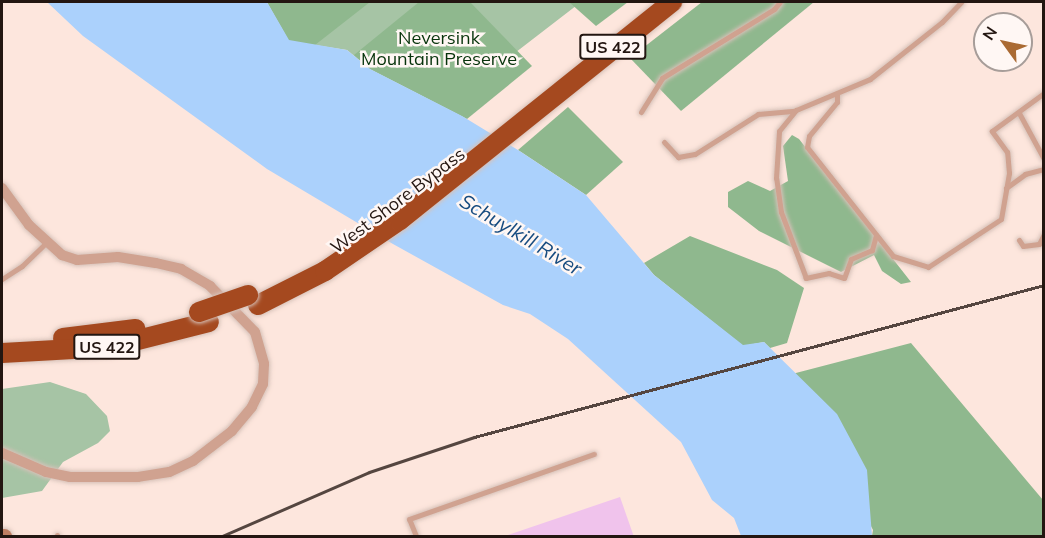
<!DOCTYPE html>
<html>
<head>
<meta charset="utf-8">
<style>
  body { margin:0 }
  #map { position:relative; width:1045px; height:538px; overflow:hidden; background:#fde6dd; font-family:Mulish,sans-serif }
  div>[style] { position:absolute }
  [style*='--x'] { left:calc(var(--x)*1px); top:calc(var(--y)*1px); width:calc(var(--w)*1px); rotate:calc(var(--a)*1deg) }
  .green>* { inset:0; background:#a6c4a5 }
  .forest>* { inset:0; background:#8fb88e }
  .water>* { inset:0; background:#abd1fc }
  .building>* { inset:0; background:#f0c3ec }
  .roads { filter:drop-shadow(0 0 2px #d6c1b8) drop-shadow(0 0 2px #d6c1b8) }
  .lane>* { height:5px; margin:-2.5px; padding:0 2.5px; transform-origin:2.5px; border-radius:2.5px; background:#d0a290 }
  .street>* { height:10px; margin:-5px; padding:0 5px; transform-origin:5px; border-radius:5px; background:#d0a290 }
  .secondary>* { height:15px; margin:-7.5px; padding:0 7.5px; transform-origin:7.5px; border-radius:7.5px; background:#bf7e63 }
  .highway>* { height:20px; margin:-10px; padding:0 10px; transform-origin:10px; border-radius:10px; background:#a5491f }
  .rail>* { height:3px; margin:-1.5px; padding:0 1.5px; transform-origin:1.5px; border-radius:1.5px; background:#554640 }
  .bridges { filter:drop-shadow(0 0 2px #d6c1b8) drop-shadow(0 0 2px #d6c1b8) }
  .highway-bridge>* { height:20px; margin:-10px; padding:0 10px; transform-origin:10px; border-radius:10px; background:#a5491f }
  span { translate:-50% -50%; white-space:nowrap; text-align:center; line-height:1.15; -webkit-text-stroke:5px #fff7f4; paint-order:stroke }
  .shield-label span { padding:2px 4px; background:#fff7f4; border:2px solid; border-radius:4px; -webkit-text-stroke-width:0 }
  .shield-label { font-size:16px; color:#231611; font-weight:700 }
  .park-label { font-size:18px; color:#06330a }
  .street-label { font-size:18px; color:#231611 }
  .water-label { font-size:20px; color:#184c80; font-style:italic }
  .frame { position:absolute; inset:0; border:3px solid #231611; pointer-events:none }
  .north { position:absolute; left:973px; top:12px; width:60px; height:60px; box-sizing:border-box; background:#fff7f4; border:2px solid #a79d99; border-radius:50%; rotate:303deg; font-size:16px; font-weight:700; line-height:24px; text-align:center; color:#231611 }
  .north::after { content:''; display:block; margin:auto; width:21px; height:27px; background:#aa6a33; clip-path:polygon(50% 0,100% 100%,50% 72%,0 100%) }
</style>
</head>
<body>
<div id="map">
  <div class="green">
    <div style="clip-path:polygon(267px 2px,581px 2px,445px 107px,370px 69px,347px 50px,289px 41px)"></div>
    <div style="clip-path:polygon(50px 382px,86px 394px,107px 416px,110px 431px,98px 443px,63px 462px,42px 491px,2px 498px,2px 389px)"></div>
  </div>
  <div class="forest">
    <div style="clip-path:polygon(267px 2px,370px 2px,315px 45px,289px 41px)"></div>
    <div style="clip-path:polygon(419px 2px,470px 2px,532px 66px,467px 119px,370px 69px,354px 55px)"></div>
    <div style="clip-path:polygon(569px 2px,628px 2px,596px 26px)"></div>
    <div style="clip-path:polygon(702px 2px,814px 2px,681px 111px,630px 58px)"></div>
    <div style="clip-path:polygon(568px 107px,623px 162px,586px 195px,518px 150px)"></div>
    <div style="clip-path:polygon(792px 135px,799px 139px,911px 282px,901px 284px,882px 271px,874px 255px,841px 272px,759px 231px,728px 207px,728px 192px,748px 181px,770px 191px,788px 181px,783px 146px)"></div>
    <div style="clip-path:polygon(690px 236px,777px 270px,804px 288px,787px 343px,770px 348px,764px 342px,743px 346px,654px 275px,644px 263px)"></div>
    <div style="clip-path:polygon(911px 343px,1043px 500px,1043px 536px,872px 536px,873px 530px,792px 374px)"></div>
  </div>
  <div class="water">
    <div style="clip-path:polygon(47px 2px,267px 2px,289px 40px,347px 50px,370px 69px,462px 116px,518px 150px,586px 195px,654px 275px,743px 345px,764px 342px,837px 414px,867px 470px,872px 536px,741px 536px,734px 518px,712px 500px,681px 442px,568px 339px,530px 314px,503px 305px,393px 244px,267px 169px,83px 36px)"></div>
  </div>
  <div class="building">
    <div style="clip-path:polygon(620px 497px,634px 537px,509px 537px,508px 535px)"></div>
  </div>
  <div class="roads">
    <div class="lane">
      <div style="--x:837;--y:94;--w:8;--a:90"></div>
      <div style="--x:837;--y:102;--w:44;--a:129.5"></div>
      <div style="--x:809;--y:136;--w:11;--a:100"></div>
      <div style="--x:807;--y:147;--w:139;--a:51.7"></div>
      <div style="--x:893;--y:256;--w:37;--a:17"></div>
      <div style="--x:928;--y:267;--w:87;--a:-33.3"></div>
      <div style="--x:1001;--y:219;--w:47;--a:-80.1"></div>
      <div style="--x:1009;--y:173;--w:21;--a:-95"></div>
      <div style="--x:1007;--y:152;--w:26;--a:-126"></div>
      <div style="--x:992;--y:131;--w:64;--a:-36.2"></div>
      <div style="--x:641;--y:112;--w:40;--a:-58"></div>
      <div style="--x:662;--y:78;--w:132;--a:-31.6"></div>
      <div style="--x:774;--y:9;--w:9;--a:-49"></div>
      <div style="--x:1019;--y:113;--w:52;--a:61.5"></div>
      <div style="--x:664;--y:142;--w:21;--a:47"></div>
      <div style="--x:678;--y:157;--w:17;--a:-10"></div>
      <div style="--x:695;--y:154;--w:75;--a:-32.4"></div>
      <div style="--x:758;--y:114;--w:37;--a:-5"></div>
      <div style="--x:1006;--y:188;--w:24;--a:-36"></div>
      <div style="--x:1025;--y:174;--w:20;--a:-15"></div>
      <div style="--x:876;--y:235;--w:16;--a:105"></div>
      <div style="--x:872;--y:250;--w:23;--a:157"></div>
      <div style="--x:851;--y:259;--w:20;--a:110"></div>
      <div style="--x:844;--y:278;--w:16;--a:-162"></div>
      <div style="--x:829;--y:273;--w:24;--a:168"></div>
      <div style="--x:806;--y:278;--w:71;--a:-110.7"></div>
      <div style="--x:781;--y:212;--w:34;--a:-98"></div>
      <div style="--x:776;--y:178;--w:47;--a:-86.3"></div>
      <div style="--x:779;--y:131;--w:27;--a:-51"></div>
      <div style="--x:796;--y:110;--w:80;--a:-22.7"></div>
      <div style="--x:870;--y:79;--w:92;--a:-38.4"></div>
      <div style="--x:942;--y:22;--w:28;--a:-46"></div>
      <div style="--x:1019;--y:240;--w:7;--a:56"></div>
      <div style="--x:1023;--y:246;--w:16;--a:-7"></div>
      <div style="--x:1039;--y:244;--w:11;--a:-63"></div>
      <div style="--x:2;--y:279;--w:24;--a:-33"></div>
      <div style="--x:22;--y:266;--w:33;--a:-44"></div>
      <div style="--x:57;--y:536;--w:1;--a:-90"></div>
      <div style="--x:416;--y:536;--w:18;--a:-112"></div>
      <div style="--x:409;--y:519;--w:196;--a:-19.4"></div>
    </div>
    <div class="street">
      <div style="--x:2;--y:188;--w:46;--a:53.9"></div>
      <div style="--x:29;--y:225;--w:45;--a:42.3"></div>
      <div style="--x:62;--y:255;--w:16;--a:18"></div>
      <div style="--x:77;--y:260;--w:41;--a:-4.2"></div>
      <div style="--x:118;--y:257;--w:38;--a:9"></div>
      <div style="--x:156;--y:263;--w:26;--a:13"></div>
      <div style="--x:181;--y:269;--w:34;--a:30"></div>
      <div style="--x:210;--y:286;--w:64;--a:45.6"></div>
      <div style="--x:255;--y:332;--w:33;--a:74"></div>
      <div style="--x:264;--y:364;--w:20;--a:93"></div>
      <div style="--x:263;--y:384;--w:25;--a:116"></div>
      <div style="--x:252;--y:407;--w:31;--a:130"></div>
      <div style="--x:232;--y:431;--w:49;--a:142.4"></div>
      <div style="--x:193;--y:461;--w:26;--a:155"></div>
      <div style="--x:169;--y:472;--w:31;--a:171"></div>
      <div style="--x:138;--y:477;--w:68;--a:180"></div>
      <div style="--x:70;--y:477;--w:25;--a:-168"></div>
      <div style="--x:46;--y:472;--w:48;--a:-156.6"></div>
    </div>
    <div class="secondary">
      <div style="--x:2;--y:536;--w:2;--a:0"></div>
    </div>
    <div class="highway">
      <div style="--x:258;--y:305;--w:75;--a:-26.9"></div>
      <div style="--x:325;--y:271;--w:91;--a:-34.2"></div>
      <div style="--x:400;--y:220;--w:349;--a:-38.7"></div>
      <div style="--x:63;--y:338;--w:73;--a:-7.1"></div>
      <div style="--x:2;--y:353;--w:108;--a:-3.2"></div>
      <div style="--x:110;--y:347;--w:102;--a:-14.2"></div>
    </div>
  </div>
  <div class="rail">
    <div style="--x:222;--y:536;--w:160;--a:-23.5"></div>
    <div style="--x:369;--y:472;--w:111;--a:-18.4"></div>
    <div style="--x:474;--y:437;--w:590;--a:-14.93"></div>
  </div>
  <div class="bridges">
    <div class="highway-bridge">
      <div style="--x:199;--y:312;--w:52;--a:-19.1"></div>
    </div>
  </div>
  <div class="shield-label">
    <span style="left:613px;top:47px">US 422</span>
    <span style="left:107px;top:347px">US 422</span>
  </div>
  <div class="park-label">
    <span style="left:439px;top:49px">Neversink<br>Mountain Preserve</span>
  </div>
  <div class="street-label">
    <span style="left:398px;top:201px;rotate:-37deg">West Shore Bypass</span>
  </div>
  <div class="water-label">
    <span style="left:521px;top:234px;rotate:31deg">Schuylkill River</span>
  </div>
  <div class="frame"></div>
  <div class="north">N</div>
</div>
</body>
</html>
